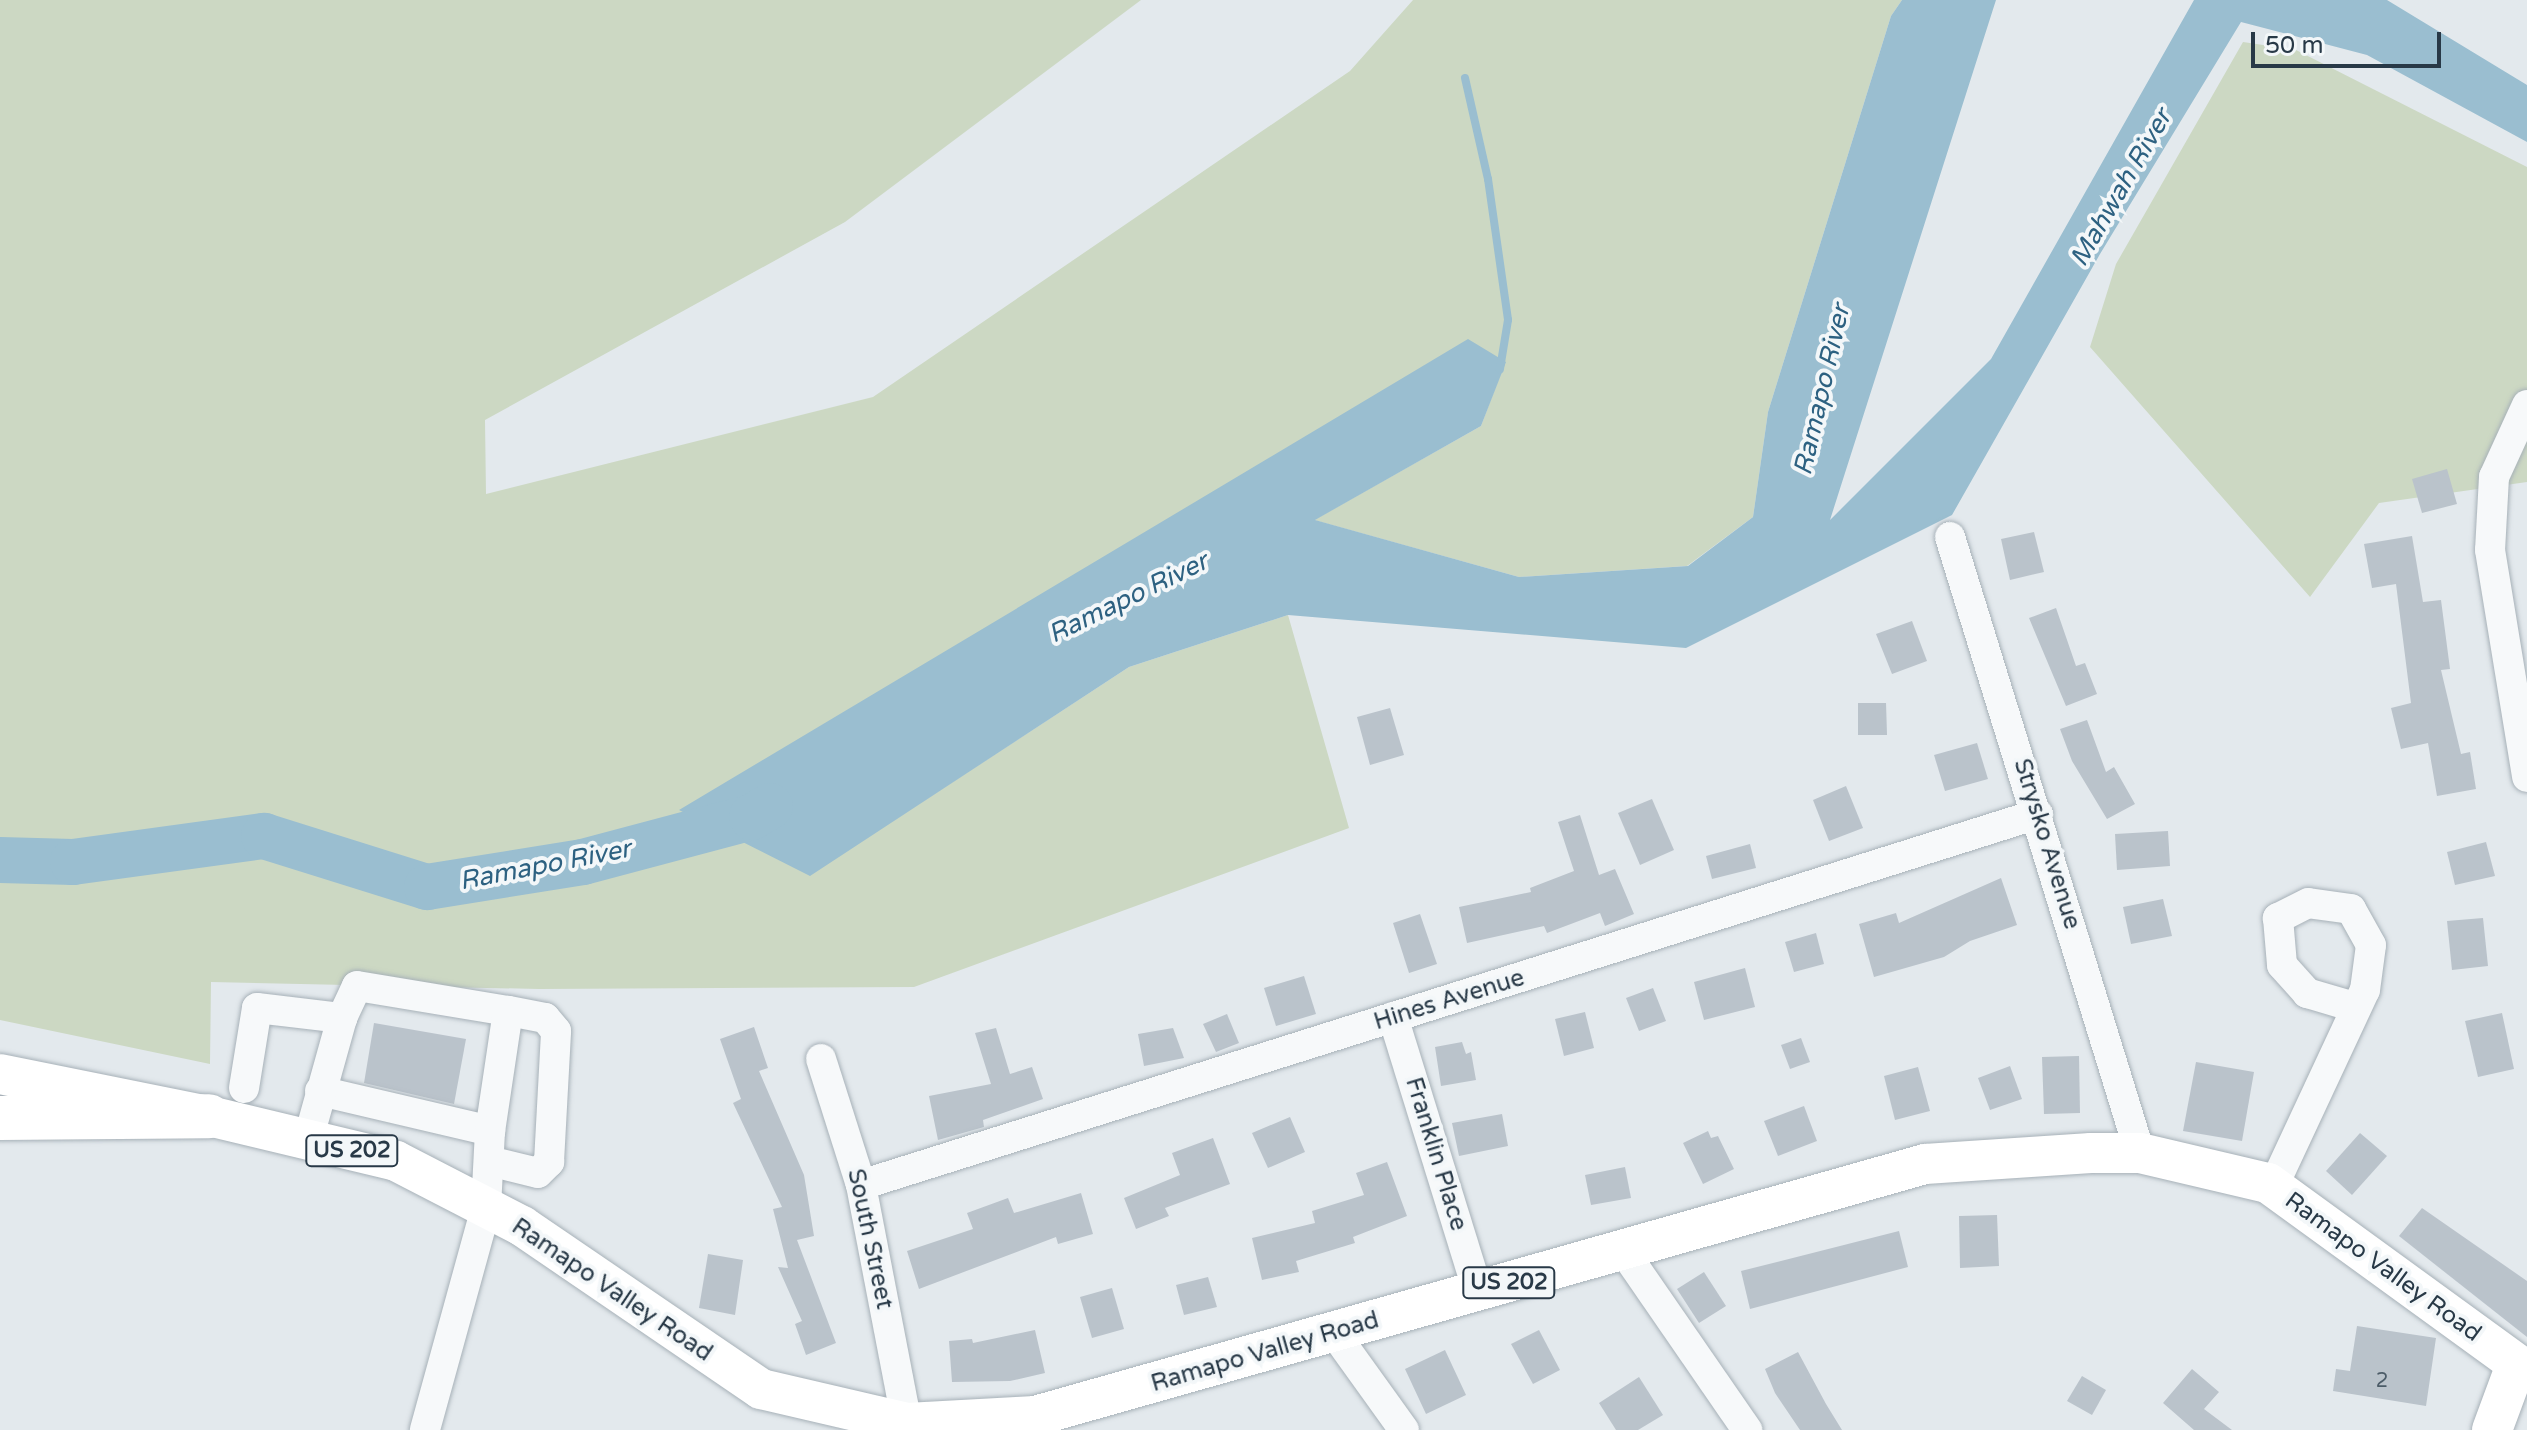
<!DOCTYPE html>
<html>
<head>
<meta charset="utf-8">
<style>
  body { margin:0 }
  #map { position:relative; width:2527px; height:1430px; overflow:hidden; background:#e3e9ed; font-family:"Varela Round",sans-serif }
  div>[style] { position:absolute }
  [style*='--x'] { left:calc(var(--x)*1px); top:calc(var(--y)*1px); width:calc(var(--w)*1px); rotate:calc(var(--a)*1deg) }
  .green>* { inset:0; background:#ccd8c3 }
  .water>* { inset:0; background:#9abed0 }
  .stream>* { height:8px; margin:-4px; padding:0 4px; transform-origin:4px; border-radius:4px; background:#9abed0 }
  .river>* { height:46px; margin:-23px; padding:0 23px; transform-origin:23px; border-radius:23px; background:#9abed0 }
  .building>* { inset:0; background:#bac3cb }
  .roads { filter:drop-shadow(0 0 2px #a7b1b8) drop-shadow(0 0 2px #a7b1b8) }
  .minor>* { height:30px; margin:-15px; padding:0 15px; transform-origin:15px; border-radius:15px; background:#f7f9fa }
  .major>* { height:40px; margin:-20px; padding:0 20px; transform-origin:20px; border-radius:20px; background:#fff }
  .highway>* { height:44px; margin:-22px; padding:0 22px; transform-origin:22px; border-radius:22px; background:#fff }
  span { translate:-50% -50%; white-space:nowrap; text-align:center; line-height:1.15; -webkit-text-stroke:8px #f3f7f9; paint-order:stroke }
  .number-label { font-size:20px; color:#4c5c68 }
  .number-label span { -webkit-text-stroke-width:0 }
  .shield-label span { padding:2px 6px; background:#f3f7f9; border:2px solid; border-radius:6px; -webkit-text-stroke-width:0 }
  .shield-label { font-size:22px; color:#283947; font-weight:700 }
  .street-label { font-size:24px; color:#283947 }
  .water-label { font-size:26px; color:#2d6181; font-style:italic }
  .scale { position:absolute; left:2251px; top:32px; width:190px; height:36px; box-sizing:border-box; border:4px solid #283947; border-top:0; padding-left:10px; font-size:24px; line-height:28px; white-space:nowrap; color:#283947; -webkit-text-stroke:6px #f3f7f9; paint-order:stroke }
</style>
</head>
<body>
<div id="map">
  <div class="green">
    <div style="clip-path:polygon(0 0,1141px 0,845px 222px,485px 420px,486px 494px,873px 397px,1350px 71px,1413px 0,1902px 0,1891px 16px,1768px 412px,1753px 517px,1687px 566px,1519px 577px,1314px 520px,1481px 426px,1505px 362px,810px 875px,1129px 667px,1288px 615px,1349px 828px,914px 987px,539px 989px,211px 982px,210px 1064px,0 1020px)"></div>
    <div style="clip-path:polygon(2243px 42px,2296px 50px,2527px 167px,2527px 482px,2379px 503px,2310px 597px,2090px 347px,2116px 264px)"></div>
  </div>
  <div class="water">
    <div style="clip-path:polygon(1902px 0,1996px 0,1830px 520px,1991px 359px,2194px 0,2387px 0,2527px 85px,2527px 142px,2367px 55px,2241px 22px,2100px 254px,1952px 515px,1686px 648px,1288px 615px,1129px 667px,810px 876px,679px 810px,1468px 339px,1506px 362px,1481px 426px,1315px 520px,1519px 577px,1688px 566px,1753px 517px,1768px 412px,1891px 16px)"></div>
  </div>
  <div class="stream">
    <div style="--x:1465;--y:78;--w:104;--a:77.2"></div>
    <div style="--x:1488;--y:179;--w:142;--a:81.9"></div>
    <div style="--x:1508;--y:320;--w:50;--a:99.3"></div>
  </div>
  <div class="river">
    <div style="--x:0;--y:860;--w:73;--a:1.6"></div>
    <div style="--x:73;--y:862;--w:193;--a:-7.8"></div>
    <div style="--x:264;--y:836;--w:171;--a:17.4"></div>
    <div style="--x:427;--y:887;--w:158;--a:-9.1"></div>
    <div style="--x:583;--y:862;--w:175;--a:-14.9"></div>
    <div style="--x:752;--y:817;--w:21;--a:-31"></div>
  </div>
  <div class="building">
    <div style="clip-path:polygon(2447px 469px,2457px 504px,2422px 513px,2412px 479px)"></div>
    <div style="clip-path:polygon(2034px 532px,2044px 572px,2010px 580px,2001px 539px)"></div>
    <div style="clip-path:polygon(2412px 536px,2423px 602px,2441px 600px,2450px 669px,2441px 670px,2461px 754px,2470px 752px,2476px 789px,2437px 796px,2428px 743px,2401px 749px,2391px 708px,2411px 703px,2396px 584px,2372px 588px,2364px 544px)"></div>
    <div style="clip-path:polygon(2056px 608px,2076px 666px,2085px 663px,2097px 694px,2066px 706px,2029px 618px)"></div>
    <div style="clip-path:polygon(1912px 621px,1927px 661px,1892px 674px,1876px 634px)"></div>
    <div style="clip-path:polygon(1858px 703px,1886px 703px,1887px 735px,1858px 735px)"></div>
    <div style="clip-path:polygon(1390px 708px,1404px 755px,1370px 765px,1357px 717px)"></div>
    <div style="clip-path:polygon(2087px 720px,2106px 772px,2114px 767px,2135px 804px,2107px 819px,2072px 761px,2060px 729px)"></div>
    <div style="clip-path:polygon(1977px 743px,1988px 779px,1945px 791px,1934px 755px)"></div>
    <div style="clip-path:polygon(1846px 786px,1863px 828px,1829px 841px,1813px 800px)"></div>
    <div style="clip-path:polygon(1652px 799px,1674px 850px,1640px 865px,1618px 813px)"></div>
    <div style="clip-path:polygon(1580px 815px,1599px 875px,1615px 869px,1634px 914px,1605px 926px,1600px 913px,1547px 933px,1544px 926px,1467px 943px,1459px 907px,1531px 892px,1530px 888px,1574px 871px,1558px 822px)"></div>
    <div style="clip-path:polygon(2168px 831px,2170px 866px,2117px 870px,2115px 834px)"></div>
    <div style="clip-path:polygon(2486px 842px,2495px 876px,2455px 885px,2447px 852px)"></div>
    <div style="clip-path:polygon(1750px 844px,1756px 868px,1712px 879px,1706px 856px)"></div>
    <div style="clip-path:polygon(2001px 878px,2017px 925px,1970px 941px,1944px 957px,1874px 977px,1859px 924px,1896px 913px,1899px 923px)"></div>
    <div style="clip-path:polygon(2163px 899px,2172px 936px,2131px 944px,2123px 907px)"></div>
    <div style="clip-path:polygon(1420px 914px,1437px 964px,1409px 973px,1393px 923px)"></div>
    <div style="clip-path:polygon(2483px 918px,2488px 966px,2452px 970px,2447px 921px)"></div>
    <div style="clip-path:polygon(1816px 933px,1824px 964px,1794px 972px,1785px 942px)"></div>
    <div style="clip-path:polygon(1745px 968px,1755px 1007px,1704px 1020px,1694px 982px)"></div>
    <div style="clip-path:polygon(1304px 976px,1316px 1014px,1276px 1026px,1264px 988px)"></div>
    <div style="clip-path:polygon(1653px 988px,1666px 1021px,1639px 1031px,1626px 998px)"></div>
    <div style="clip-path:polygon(1585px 1012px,1594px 1048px,1564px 1056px,1555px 1019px)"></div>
    <div style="clip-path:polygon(2502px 1013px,2514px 1069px,2478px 1077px,2465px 1021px)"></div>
    <div style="clip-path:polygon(1227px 1014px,1239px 1043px,1216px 1052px,1203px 1024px)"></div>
    <div style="clip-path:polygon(374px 1023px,466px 1039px,454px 1104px,364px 1083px)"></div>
    <div style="clip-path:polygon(754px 1027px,768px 1068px,759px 1071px,804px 1175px,814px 1236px,797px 1240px,836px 1343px,806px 1355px,795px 1324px,802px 1321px,778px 1267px,788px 1268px,773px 1209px,782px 1207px,733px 1103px,741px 1099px,720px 1039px)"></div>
    <div style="clip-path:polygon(996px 1028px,1010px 1074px,1032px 1067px,1043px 1099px,983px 1120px,984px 1127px,938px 1140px,929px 1096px,991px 1084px,975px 1033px)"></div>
    <div style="clip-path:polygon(1173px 1028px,1184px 1058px,1144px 1066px,1138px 1034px)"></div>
    <div style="clip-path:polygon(1801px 1038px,1810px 1062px,1790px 1069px,1781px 1045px)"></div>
    <div style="clip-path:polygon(1462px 1042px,1466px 1054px,1471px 1052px,1476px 1080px,1441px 1086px,1435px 1047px)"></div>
    <div style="clip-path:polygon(2079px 1056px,2080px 1113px,2044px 1114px,2042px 1057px)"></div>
    <div style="clip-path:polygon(2196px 1062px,2254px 1072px,2242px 1141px,2183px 1131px)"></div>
    <div style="clip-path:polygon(2010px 1066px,2022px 1099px,1990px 1110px,1978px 1078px)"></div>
    <div style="clip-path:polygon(1918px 1067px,1930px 1111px,1895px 1120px,1884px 1076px)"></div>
    <div style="clip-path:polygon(1804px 1106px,1817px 1141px,1778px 1156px,1764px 1121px)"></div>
    <div style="clip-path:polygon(1502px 1114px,1508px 1146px,1459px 1156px,1452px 1123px)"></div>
    <div style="clip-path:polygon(1290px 1117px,1305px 1152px,1268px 1168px,1252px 1133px)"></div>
    <div style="clip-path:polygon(1708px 1131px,1711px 1138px,1718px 1136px,1734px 1169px,1703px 1184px,1683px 1143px)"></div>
    <div style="clip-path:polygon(2360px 1133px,2387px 1156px,2352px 1195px,2326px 1171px)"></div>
    <div style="clip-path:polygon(1213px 1138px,1230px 1184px,1165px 1208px,1169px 1216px,1136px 1229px,1124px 1198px,1180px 1175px,1172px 1153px)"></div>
    <div style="clip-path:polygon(1387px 1162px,1407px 1216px,1353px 1237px,1355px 1243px,1296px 1261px,1299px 1272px,1262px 1280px,1252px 1238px,1315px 1223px,1312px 1211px,1364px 1195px,1356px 1173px)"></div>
    <div style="clip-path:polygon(1625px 1167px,1631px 1198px,1591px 1205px,1585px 1175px)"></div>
    <div style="clip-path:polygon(1081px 1193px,1093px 1234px,1058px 1244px,1056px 1237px,919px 1289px,907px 1251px,973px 1229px,967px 1213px,1008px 1198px,1014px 1213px)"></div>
    <div style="clip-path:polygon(2422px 1208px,2527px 1281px,2527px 1337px,2399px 1236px)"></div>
    <div style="clip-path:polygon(1997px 1215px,1999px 1266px,1960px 1268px,1959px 1216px)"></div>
    <div style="clip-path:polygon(1899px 1231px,1908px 1267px,1750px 1309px,1741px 1271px)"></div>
    <div style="clip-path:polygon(708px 1254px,743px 1260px,735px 1315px,699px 1308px)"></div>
    <div style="clip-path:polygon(1704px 1272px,1726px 1306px,1699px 1323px,1677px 1289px)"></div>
    <div style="clip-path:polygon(1208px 1277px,1217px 1307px,1184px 1315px,1176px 1285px)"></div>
    <div style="clip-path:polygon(1112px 1288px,1124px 1329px,1092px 1338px,1080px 1297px)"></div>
    <div style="clip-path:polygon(2357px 1326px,2436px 1338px,2426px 1406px,2333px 1391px,2336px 1369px,2350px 1371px)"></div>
    <div style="clip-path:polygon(1035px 1330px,1045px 1373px,1010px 1381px,952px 1382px,949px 1341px,972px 1339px,973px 1343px)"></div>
    <div style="clip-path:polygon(1539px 1330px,1560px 1370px,1533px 1384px,1511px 1344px)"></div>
    <div style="clip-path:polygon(1445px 1350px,1466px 1395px,1426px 1414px,1405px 1369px)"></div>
    <div style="clip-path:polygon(1798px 1352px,1826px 1404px,1842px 1430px,1800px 1430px,1775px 1393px,1765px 1369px)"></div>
    <div style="clip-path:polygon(2192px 1369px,2219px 1392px,2204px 1409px,2232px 1430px,2194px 1430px,2163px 1403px)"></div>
    <div style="clip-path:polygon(2082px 1376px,2106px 1390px,2092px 1415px,2067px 1401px)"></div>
    <div style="clip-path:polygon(1639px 1377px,1663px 1415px,1638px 1430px,1616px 1430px,1599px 1403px)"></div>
  </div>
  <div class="roads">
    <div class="minor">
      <div style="--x:2527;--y:405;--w:79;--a:114.6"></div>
      <div style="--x:2494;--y:477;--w:73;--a:93.1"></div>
      <div style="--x:2490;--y:550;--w:230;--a:80.7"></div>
      <div style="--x:1950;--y:537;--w:645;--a:72.86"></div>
      <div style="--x:1393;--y:1017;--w:288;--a:72.8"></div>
      <div style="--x:821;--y:1059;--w:132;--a:72.4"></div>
      <div style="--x:861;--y:1185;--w:242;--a:79.1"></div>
      <div style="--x:244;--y:1088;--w:81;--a:-80.8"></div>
      <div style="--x:257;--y:1008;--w:86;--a:6.7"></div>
      <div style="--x:320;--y:1091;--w:175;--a:13.2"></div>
      <div style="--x:308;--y:1140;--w:127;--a:-74.4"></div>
      <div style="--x:342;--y:1018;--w:35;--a:-65"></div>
      <div style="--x:357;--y:986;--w:153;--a:9.4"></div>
      <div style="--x:508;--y:1011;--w:121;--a:98.5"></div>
      <div style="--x:490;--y:1131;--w:77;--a:93"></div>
      <div style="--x:486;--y:1208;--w:230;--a:105.4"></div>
      <div style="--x:489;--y:1161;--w:50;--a:13.8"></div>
      <div style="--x:538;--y:1173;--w:16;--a:-45"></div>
      <div style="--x:549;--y:1162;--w:131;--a:-86.9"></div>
      <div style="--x:556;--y:1031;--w:17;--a:-130"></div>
      <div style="--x:545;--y:1018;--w:38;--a:-169"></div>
      <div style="--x:861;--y:1185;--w:1234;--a:-17.5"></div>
      <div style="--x:2273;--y:1187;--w:217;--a:-65"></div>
      <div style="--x:2365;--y:990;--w:45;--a:-82.4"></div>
      <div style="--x:2371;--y:945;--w:41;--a:-119.1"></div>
      <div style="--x:2351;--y:909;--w:43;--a:-172.1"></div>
      <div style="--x:2308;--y:903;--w:34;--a:153"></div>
      <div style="--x:2278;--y:918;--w:47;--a:85.1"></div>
      <div style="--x:2282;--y:965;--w:38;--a:48"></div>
      <div style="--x:2307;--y:993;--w:49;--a:16.6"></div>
      <div style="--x:1623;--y:1250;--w:219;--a:55.4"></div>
      <div style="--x:1335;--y:1334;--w:118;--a:54.3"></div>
    </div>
    <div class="major">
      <div style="--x:0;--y:1074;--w:213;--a:11.4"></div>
      <div style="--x:209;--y:1116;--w:192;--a:13.5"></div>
      <div style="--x:396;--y:1161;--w:142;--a:27.3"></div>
      <div style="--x:522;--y:1226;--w:289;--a:34.3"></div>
      <div style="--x:761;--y:1389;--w:150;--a:13.1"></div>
      <div style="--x:907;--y:1423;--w:128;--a:-3.1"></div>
      <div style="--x:1035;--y:1416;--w:925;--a:-15.81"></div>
      <div style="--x:1925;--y:1164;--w:166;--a:-3.8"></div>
      <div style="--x:2091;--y:1153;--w:49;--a:0"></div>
      <div style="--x:2140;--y:1153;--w:131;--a:13.2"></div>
      <div style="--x:2268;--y:1183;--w:320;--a:36"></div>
      <div style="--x:2492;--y:1430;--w:69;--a:-69.7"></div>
    </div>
    <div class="highway">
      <div style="--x:0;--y:1118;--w:209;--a:-0.5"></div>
    </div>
  </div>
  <div class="number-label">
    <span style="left:2382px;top:1381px">2</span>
  </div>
  <div class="shield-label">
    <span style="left:352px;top:1151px">US 202</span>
    <span style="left:1509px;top:1283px">US 202</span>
  </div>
  <div class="street-label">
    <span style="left:2047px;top:844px;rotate:73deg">Strysko Avenue</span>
    <span style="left:1449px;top:1000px;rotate:-17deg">Hines Avenue</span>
    <span style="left:1436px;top:1154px;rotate:73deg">Franklin Place</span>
    <span style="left:870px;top:1239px;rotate:78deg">South Street</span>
    <span style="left:2383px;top:1267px;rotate:36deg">Ramapo Valley Road</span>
    <span style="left:612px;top:1290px;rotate:34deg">Ramapo Valley Road</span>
    <span style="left:1265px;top:1352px;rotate:-16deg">Ramapo Valley Road</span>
  </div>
  <div class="water-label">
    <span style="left:2121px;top:188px;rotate:-60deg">Mahwah River</span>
    <span style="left:1822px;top:390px;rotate:-77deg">Ramapo River</span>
    <span style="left:1128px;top:598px;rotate:-26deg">Ramapo River</span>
    <span style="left:545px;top:865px;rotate:-11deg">Ramapo River</span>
  </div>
  <div class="scale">50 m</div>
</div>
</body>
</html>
